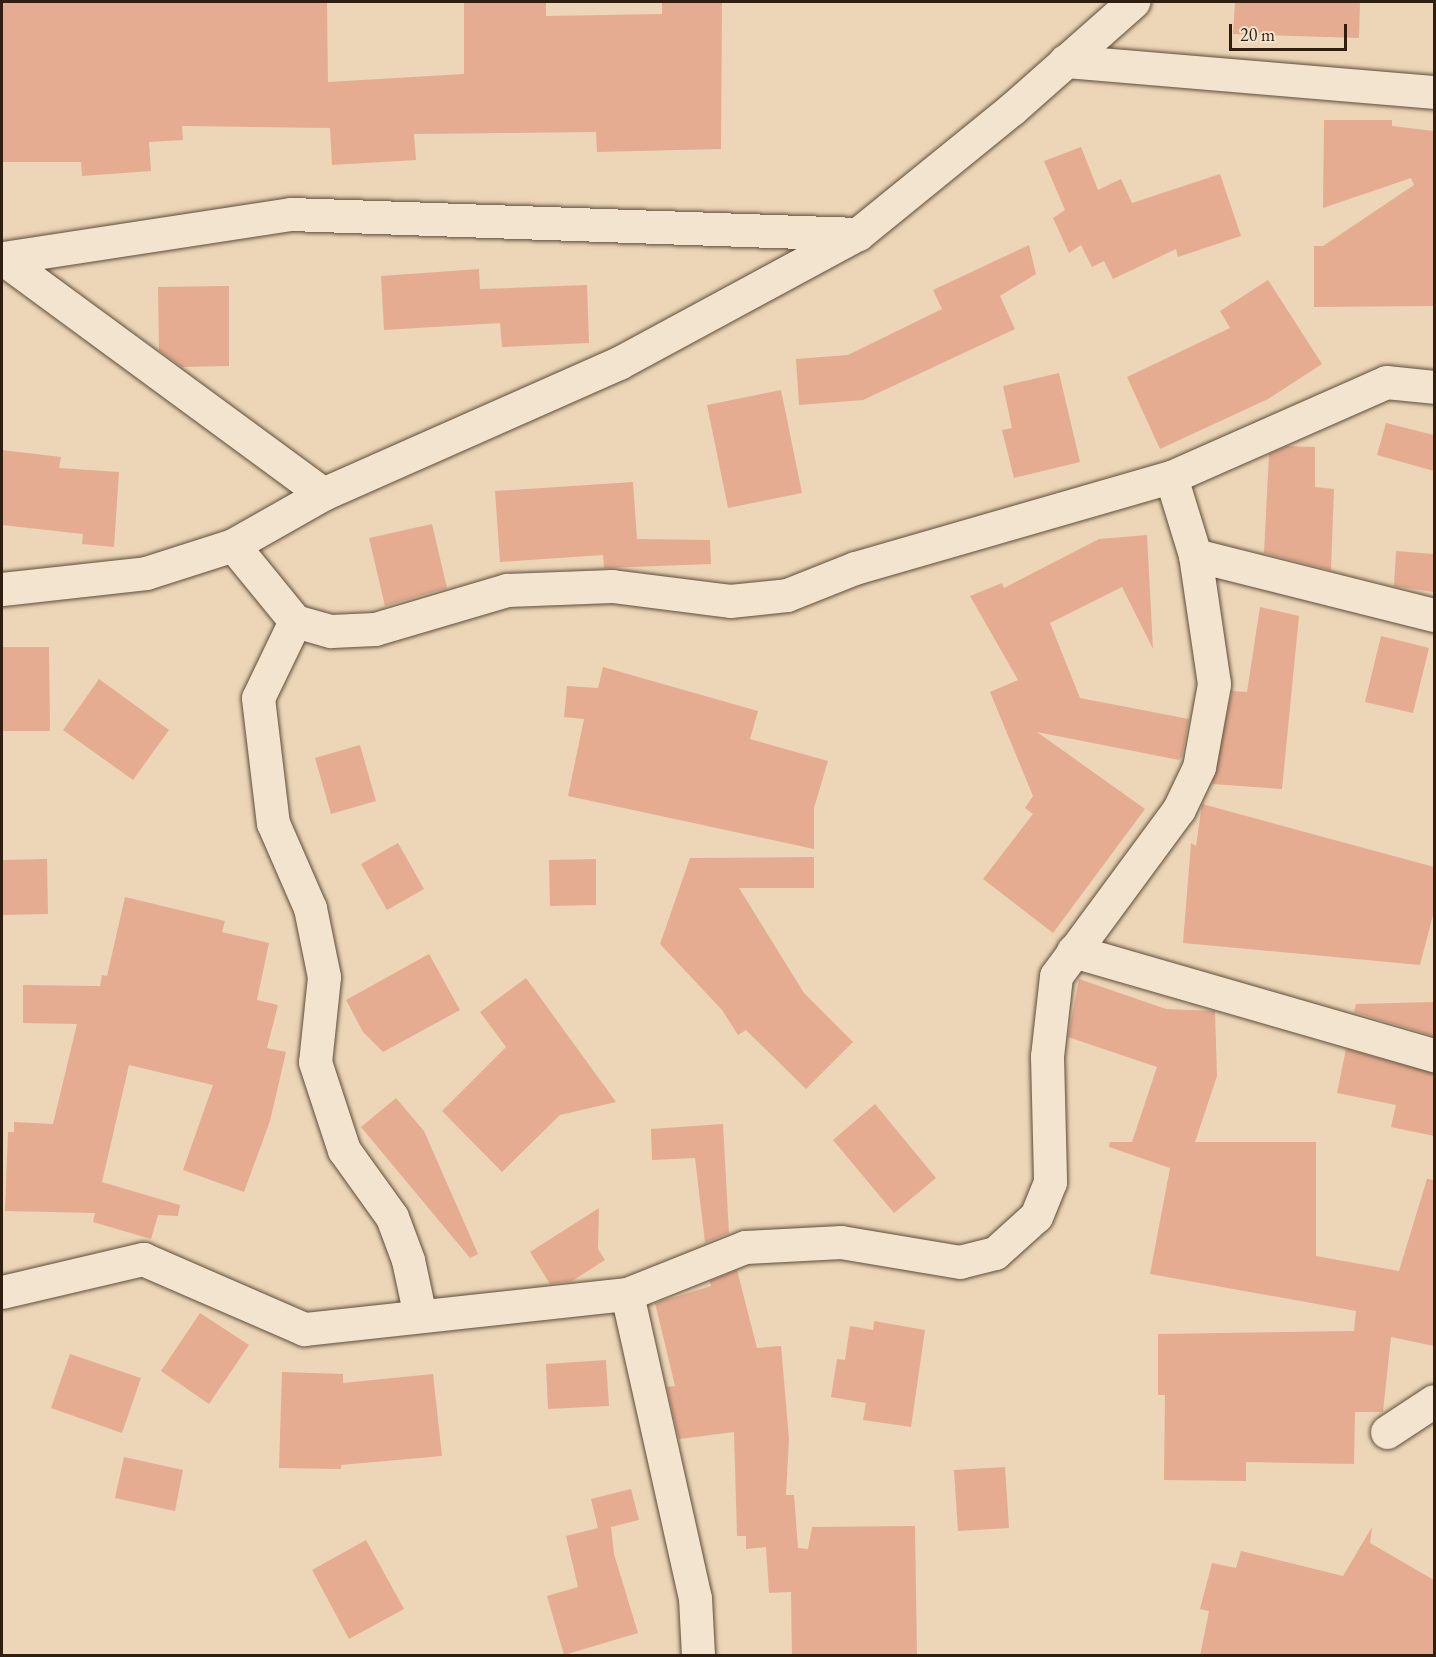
<!DOCTYPE html>
<html>
<head>
<meta charset="utf-8">
<style>
  body { margin:0 }
  #map { position:relative; width:1436px; height:1657px; overflow:hidden; background:#ecd6b7; font-family:"EB Garamond",serif }
  div>[style] { position:absolute }
  [style*='--x'] { left:calc(var(--x)*1px); top:calc(var(--y)*1px); width:calc(var(--w)*1px); rotate:calc(var(--a)*1deg) }
  .building>* { inset:0; background:#e5ac91 }
  .roads { filter:drop-shadow(0 0 2px #5f4d3a) drop-shadow(0 0 2px #5f4d3a) }
  .street>* { height:33px; margin:-16.5px; padding:0 16.5px; transform-origin:16.5px; border-radius:16.5px; background:#f3e4d0 }
  span { translate:-50% -50%; white-space:nowrap; text-align:center; line-height:1.15; -webkit-text-stroke:6px #f3e4d0; paint-order:stroke }
  .frame { position:absolute; inset:0; border:3px solid #301f10; pointer-events:none }
  .scale { position:absolute; left:1229px; top:24px; width:118px; height:27px; box-sizing:border-box; border:3px solid #301f10; border-top:0; padding-left:8px; font-size:18px; line-height:21px; white-space:nowrap; color:#301f10; -webkit-text-stroke:4px #f3e4d0; paint-order:stroke }
</style>
</head>
<body>
<div id="map">
  <div class="building">
    <div style="clip-path:polygon(2px 2px,327px 2px,328px 82px,464px 74px,464px 2px,546px 2px,546px 16px,662px 14px,662px 2px,722px 2px,721px 149px,597px 152px,596px 132px,414px 134px,416px 160px,332px 165px,330px 128px,182px 126px,183px 140px,149px 142px,151px 171px,82px 176px,81px 162px,2px 162px)"></div>
    <div style="clip-path:polygon(1235px 2px,1360px 2px,1359px 38px,1233px 34px)"></div>
    <div style="clip-path:polygon(1324px 120px,1392px 120px,1392px 126px,1434px 131px,1434px 306px,1314px 307px,1314px 246px,1323px 246px,1414px 185px,1411px 178px,1323px 208px)"></div>
    <div style="clip-path:polygon(1081px 147px,1098px 190px,1121px 179px,1132px 203px,1220px 174px,1241px 236px,1178px 257px,1176px 249px,1113px 279px,1104px 261px,1092px 267px,1081px 245px,1069px 253px,1053px 218px,1065px 210px,1044px 161px)"></div>
    <div style="clip-path:polygon(1029px 245px,1036px 274px,1000px 296px,1015px 329px,863px 400px,799px 405px,796px 359px,848px 355px,942px 309px,933px 290px)"></div>
    <div style="clip-path:polygon(479px 269px,480px 289px,587px 285px,589px 343px,502px 347px,500px 323px,384px 330px,381px 276px)"></div>
    <div style="clip-path:polygon(1268px 280px,1322px 364px,1268px 399px,1160px 449px,1127px 377px,1230px 328px,1220px 311px)"></div>
    <div style="clip-path:polygon(229px 286px,229px 366px,182px 367px,159px 350px,158px 287px)"></div>
    <div style="clip-path:polygon(1059px 373px,1080px 462px,1014px 478px,1002px 430px,1012px 428px,1003px 386px)"></div>
    <div style="clip-path:polygon(781px 390px,802px 493px,728px 508px,707px 405px)"></div>
    <div style="clip-path:polygon(1386px 423px,1434px 435px,1434px 471px,1377px 455px)"></div>
    <div style="clip-path:polygon(1287px 446px,1315px 447px,1315px 487px,1334px 489px,1331px 570px,1264px 553px,1269px 454px)"></div>
    <div style="clip-path:polygon(2px 450px,61px 457px,59px 468px,119px 472px,114px 547px,82px 544px,83px 534px,2px 525px)"></div>
    <div style="clip-path:polygon(633px 482px,637px 539px,710px 540px,711px 564px,604px 568px,603px 555px,500px 562px,495px 491px)"></div>
    <div style="clip-path:polygon(432px 524px,447px 588px,385px 606px,369px 538px)"></div>
    <div style="clip-path:polygon(1147px 535px,1153px 649px,1122px 587px,1050px 623px,1080px 698px,1189px 719px,1182px 756px,1179px 760px,1037px 732px,1145px 809px,1053px 933px,983px 879px,1033px 814px,1025px 808px,1033px 796px,990px 692px,1018px 680px,970px 596px,1002px 583px,1004px 588px,1099px 539px)"></div>
    <div style="clip-path:polygon(1396px 551px,1434px 554px,1434px 592px,1394px 586px)"></div>
    <div style="clip-path:polygon(1260px 607px,1299px 616px,1282px 789px,1212px 784px,1232px 691px,1247px 692px)"></div>
    <div style="clip-path:polygon(1381px 636px,1429px 648px,1413px 713px,1365px 702px)"></div>
    <div style="clip-path:polygon(2px 647px,49px 647px,50px 731px,2px 731px)"></div>
    <div style="clip-path:polygon(603px 667px,758px 711px,750px 739px,828px 761px,814px 808px,814px 849px,568px 796px,584px 719px,564px 717px,567px 686px,598px 688px)"></div>
    <div style="clip-path:polygon(99px 679px,169px 730px,133px 780px,63px 730px)"></div>
    <div style="clip-path:polygon(360px 745px,376px 801px,331px 814px,315px 758px)"></div>
    <div style="clip-path:polygon(1202px 804px,1434px 867px,1434px 911px,1420px 965px,1183px 943px,1191px 843px,1196px 846px)"></div>
    <div style="clip-path:polygon(398px 843px,424px 889px,387px 910px,361px 864px)"></div>
    <div style="clip-path:polygon(814px 857px,814px 888px,739px 888px,804px 993px,853px 1042px,806px 1089px,746px 1030px,738px 1035px,722px 1010px,660px 944px,690px 858px)"></div>
    <div style="clip-path:polygon(47px 859px,48px 914px,2px 915px,2px 860px)"></div>
    <div style="clip-path:polygon(596px 859px,596px 905px,550px 906px,549px 860px)"></div>
    <div style="clip-path:polygon(125px 897px,225px 921px,222px 932px,269px 943px,257px 1000px,278px 1005px,267px 1048px,286px 1052px,270px 1121px,244px 1192px,183px 1170px,213px 1085px,129px 1065px,102px 1182px,180px 1205px,178px 1216px,158px 1215px,151px 1239px,93px 1222px,95px 1213px,5px 1211px,8px 1132px,14px 1132px,14px 1122px,53px 1124px,77px 1024px,23px 1023px,23px 985px,100px 986px,102px 975px,107px 976px)"></div>
    <div style="clip-path:polygon(429px 954px,460px 1010px,383px 1052px,363px 1032px,346px 1000px)"></div>
    <div style="clip-path:polygon(526px 978px,616px 1102px,560px 1115px,502px 1172px,442px 1111px,506px 1047px,480px 1012px)"></div>
    <div style="clip-path:polygon(1079px 979px,1166px 1009px,1215px 1011px,1217px 1076px,1195px 1142px,1316px 1142px,1316px 1256px,1399px 1271px,1427px 1179px,1434px 1180px,1434px 1346px,1391px 1337px,1383px 1412px,1355px 1412px,1354px 1464px,1246px 1462px,1246px 1481px,1164px 1480px,1165px 1395px,1158px 1395px,1158px 1334px,1354px 1331px,1356px 1311px,1150px 1274px,1170px 1168px,1109px 1147px,1110px 1142px,1132px 1142px,1157px 1067px,1068px 1037px)"></div>
    <div style="clip-path:polygon(1434px 1002px,1434px 1036px,1354px 1012px,1356px 1004px)"></div>
    <div style="clip-path:polygon(1346px 1049px,1434px 1073px,1434px 1136px,1391px 1127px,1396px 1105px,1337px 1093px)"></div>
    <div style="clip-path:polygon(396px 1098px,424px 1131px,478px 1254px,470px 1258px,361px 1127px)"></div>
    <div style="clip-path:polygon(875px 1104px,936px 1178px,894px 1213px,833px 1140px)"></div>
    <div style="clip-path:polygon(723px 1124px,729px 1233px,705px 1243px,695px 1158px,652px 1160px,651px 1129px)"></div>
    <div style="clip-path:polygon(599px 1208px,598px 1249px,605px 1260px,572px 1281px,550px 1284px,530px 1252px)"></div>
    <div style="clip-path:polygon(737px 1270px,757px 1348px,781px 1346px,789px 1439px,786px 1495px,794px 1495px,798px 1548px,808px 1549px,812px 1527px,915px 1526px,917px 1656px,792px 1656px,791px 1592px,769px 1593px,766px 1547px,746px 1549px,746px 1536px,737px 1536px,734px 1432px,679px 1439px,667px 1387px,675px 1386px,655px 1303px,711px 1286px,710px 1281px)"></div>
    <div style="clip-path:polygon(200px 1313px,249px 1345px,209px 1404px,161px 1371px)"></div>
    <div style="clip-path:polygon(874px 1321px,925px 1330px,911px 1427px,863px 1420px,866px 1403px,831px 1397px,837px 1359px,845px 1360px,850px 1326px,873px 1330px)"></div>
    <div style="clip-path:polygon(70px 1354px,141px 1378px,122px 1433px,51px 1408px)"></div>
    <div style="clip-path:polygon(606px 1360px,609px 1406px,548px 1409px,546px 1364px)"></div>
    <div style="clip-path:polygon(282px 1372px,343px 1374px,343px 1383px,433px 1374px,442px 1456px,341px 1465px,341px 1469px,279px 1468px)"></div>
    <div style="clip-path:polygon(124px 1457px,183px 1470px,175px 1511px,115px 1498px)"></div>
    <div style="clip-path:polygon(1005px 1467px,1009px 1528px,958px 1531px,954px 1470px)"></div>
    <div style="clip-path:polygon(631px 1489px,639px 1520px,611px 1527px,614px 1554px,638px 1633px,564px 1655px,547px 1596px,578px 1587px,566px 1536px,598px 1528px,591px 1499px)"></div>
    <div style="clip-path:polygon(1372px 1527px,1370px 1543px,1434px 1580px,1434px 1656px,1200px 1656px,1209px 1611px,1200px 1609px,1212px 1563px,1236px 1568px,1241px 1551px,1343px 1576px)"></div>
    <div style="clip-path:polygon(366px 1540px,404px 1609px,349px 1639px,312px 1570px)"></div>
  </div>
  <div class="roads">
    <div class="street">
      <div style="--x:1065;--y:61;--w:370;--a:4.8"></div>
      <div style="--x:2;--y:258;--w:398;--a:36.3"></div>
      <div style="--x:3;--y:258;--w:291;--a:-8.7"></div>
      <div style="--x:291;--y:214;--w:567;--a:2.02"></div>
      <div style="--x:1171;--y:477;--w:235;--a:-23.8"></div>
      <div style="--x:1386;--y:382;--w:48;--a:5.9"></div>
      <div style="--x:233;--y:545;--w:98;--a:50.8"></div>
      <div style="--x:295;--y:621;--w:37;--a:16"></div>
      <div style="--x:331;--y:631;--w:44;--a:-2.6"></div>
      <div style="--x:375;--y:629;--w:138;--a:-16.5"></div>
      <div style="--x:507;--y:590;--w:105;--a:-2.2"></div>
      <div style="--x:612;--y:586;--w:119;--a:7.2"></div>
      <div style="--x:730;--y:601;--w:57;--a:-6"></div>
      <div style="--x:787;--y:595;--w:73;--a:-21.7"></div>
      <div style="--x:855;--y:568;--w:329;--a:-16.1"></div>
      <div style="--x:1171;--y:477;--w:82;--a:72.9"></div>
      <div style="--x:1195;--y:555;--w:130;--a:81.6"></div>
      <div style="--x:1214;--y:684;--w:84;--a:100.2"></div>
      <div style="--x:1199;--y:767;--w:47;--a:115.5"></div>
      <div style="--x:1179;--y:809;--w:207;--a:126.4"></div>
      <div style="--x:1056;--y:976;--w:81;--a:96.4"></div>
      <div style="--x:1047;--y:1056;--w:126;--a:88.6"></div>
      <div style="--x:1050;--y:1182;--w:37;--a:112"></div>
      <div style="--x:1036;--y:1216;--w:55;--a:137.9"></div>
      <div style="--x:995;--y:1253;--w:36;--a:166"></div>
      <div style="--x:960;--y:1262;--w:121;--a:-170.5"></div>
      <div style="--x:841;--y:1242;--w:96;--a:177"></div>
      <div style="--x:745;--y:1247;--w:127;--a:158.3"></div>
      <div style="--x:627;--y:1294;--w:312;--a:77.4"></div>
      <div style="--x:695;--y:1598;--w:58;--a:87"></div>
      <div style="--x:1195;--y:555;--w:246;--a:14.1"></div>
      <div style="--x:2;--y:589;--w:145;--a:-6.3"></div>
      <div style="--x:146;--y:573;--w:91;--a:-17.8"></div>
      <div style="--x:233;--y:545;--w:103;--a:-29.5"></div>
      <div style="--x:323;--y:494;--w:324;--a:-23.9"></div>
      <div style="--x:619;--y:363;--w:272;--a:-28.4"></div>
      <div style="--x:858;--y:234;--w:198;--a:-39.1"></div>
      <div style="--x:1012;--y:109;--w:162;--a:-41.5"></div>
      <div style="--x:295;--y:621;--w:85;--a:115.7"></div>
      <div style="--x:258;--y:698;--w:126;--a:83.2"></div>
      <div style="--x:273;--y:823;--w:93;--a:66.5"></div>
      <div style="--x:310;--y:908;--w:70;--a:78.5"></div>
      <div style="--x:324;--y:977;--w:85;--a:96"></div>
      <div style="--x:315;--y:1062;--w:93;--a:71.8"></div>
      <div style="--x:344;--y:1150;--w:82;--a:54.4"></div>
      <div style="--x:392;--y:1217;--w:46;--a:69.6"></div>
      <div style="--x:408;--y:1260;--w:57;--a:77.9"></div>
      <div style="--x:1073;--y:951;--w:376;--a:16.1"></div>
      <div style="--x:2;--y:1292;--w:145;--a:-13.2"></div>
      <div style="--x:143;--y:1259;--w:176;--a:23.5"></div>
      <div style="--x:304;--y:1329;--w:325;--a:-6.2"></div>
      <div style="--x:1387;--y:1432;--w:56;--a:-33.4"></div>
    </div>
  </div>
  <div class="frame"></div>
  <div class="scale">20 m</div>
</div>
</body>
</html>
